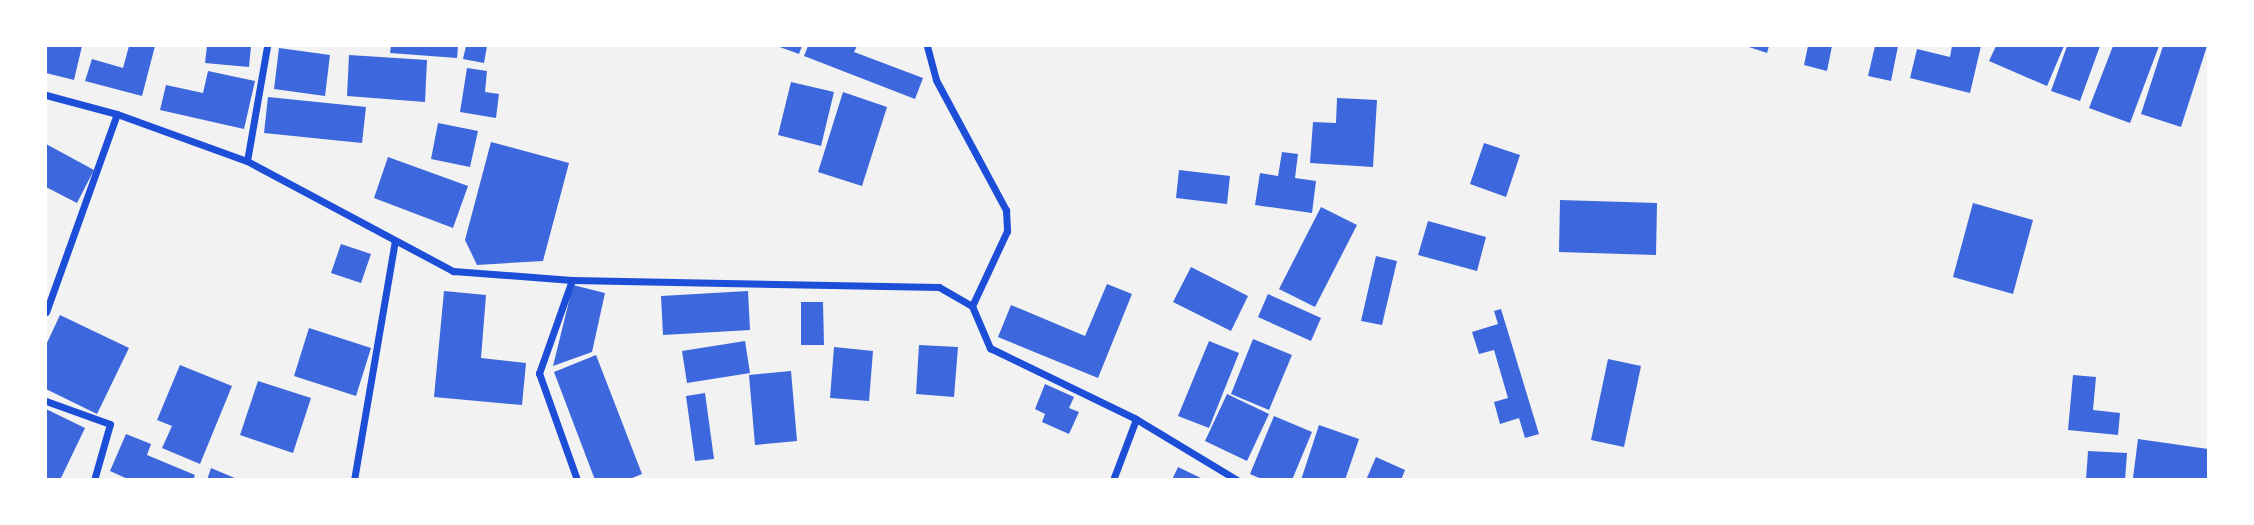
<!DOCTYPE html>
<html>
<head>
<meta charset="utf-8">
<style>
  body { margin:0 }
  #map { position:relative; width:2254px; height:525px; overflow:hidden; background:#f2f2f2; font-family:Rubik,sans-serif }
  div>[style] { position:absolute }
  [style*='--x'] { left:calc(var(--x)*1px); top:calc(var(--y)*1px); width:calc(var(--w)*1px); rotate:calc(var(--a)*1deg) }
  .building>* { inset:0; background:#3d67dc }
  .minor>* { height:7px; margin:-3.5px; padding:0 3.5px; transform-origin:3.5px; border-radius:3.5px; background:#1d4ed8 }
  span { translate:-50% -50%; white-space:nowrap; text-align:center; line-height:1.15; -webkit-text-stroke:7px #fff; paint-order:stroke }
  .frame { position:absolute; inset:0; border:47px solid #fff; pointer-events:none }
</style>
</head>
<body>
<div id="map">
  <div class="building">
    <div style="clip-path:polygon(46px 46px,82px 46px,74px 80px,46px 73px)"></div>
    <div style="clip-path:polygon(129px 46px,155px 46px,142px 96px,85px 81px,92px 59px,123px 68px)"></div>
    <div style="clip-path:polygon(207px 46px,251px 46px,249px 67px,205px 63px)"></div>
    <div style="clip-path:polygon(391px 46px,458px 46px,457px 58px,390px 53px)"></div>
    <div style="clip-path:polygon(466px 46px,487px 46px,484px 63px,463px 59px)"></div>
    <div style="clip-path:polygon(777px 46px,802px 46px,799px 54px)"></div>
    <div style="clip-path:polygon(808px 46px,857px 46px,854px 52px,923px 78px,915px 99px,804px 56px)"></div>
    <div style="clip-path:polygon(1746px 46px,1769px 46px,1767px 53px)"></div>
    <div style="clip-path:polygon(1808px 46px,1832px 46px,1827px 71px,1804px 65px)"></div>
    <div style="clip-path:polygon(1875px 46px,1898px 46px,1891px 81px,1868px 76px)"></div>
    <div style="clip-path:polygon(1952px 46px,1981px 46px,1970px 93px,1910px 78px,1917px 49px,1950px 57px)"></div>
    <div style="clip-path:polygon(1996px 46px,2064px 46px,2047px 86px,1989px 61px)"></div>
    <div style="clip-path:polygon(2067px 46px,2100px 46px,2080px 101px,2051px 91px)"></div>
    <div style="clip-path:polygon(2113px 46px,2159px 46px,2130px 123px,2089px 108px)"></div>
    <div style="clip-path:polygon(2163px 46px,2207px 46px,2181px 127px,2141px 114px)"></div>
    <div style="clip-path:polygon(279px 48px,330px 55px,325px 96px,274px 89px)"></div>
    <div style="clip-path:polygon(349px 55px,427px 60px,425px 102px,347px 96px)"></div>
    <div style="clip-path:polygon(467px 68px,487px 71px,485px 92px,499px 94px,496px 118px,460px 112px)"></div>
    <div style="clip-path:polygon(208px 71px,255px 81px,244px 129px,160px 110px,166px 85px,203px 93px)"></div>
    <div style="clip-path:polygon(791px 82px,834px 92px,821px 146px,778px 135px)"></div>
    <div style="clip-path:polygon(843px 92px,887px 107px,862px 186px,818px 172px)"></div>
    <div style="clip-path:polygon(268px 97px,366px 107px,362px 143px,264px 133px)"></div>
    <div style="clip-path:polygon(1337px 98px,1377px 100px,1373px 167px,1310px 163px,1313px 122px,1336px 123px)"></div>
    <div style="clip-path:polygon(438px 123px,478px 131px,470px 167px,431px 159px)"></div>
    <div style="clip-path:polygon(491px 142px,569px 163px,543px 261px,477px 265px,465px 240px)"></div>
    <div style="clip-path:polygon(1484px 143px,1520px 155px,1506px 197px,1470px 184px)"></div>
    <div style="clip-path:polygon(46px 144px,94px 170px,77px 203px,46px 187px)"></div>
    <div style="clip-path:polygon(1282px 152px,1298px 154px,1295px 178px,1316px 181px,1312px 213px,1255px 205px,1260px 173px,1278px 176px)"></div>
    <div style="clip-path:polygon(388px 157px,468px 186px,453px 228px,374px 198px)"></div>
    <div style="clip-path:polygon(1179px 170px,1230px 176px,1227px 204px,1176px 198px)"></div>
    <div style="clip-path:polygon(1560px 200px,1657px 203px,1656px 255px,1559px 252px)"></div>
    <div style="clip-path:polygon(1973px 203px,2033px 220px,2013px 294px,1953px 277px)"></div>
    <div style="clip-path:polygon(1321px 207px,1357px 225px,1315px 307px,1279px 289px)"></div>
    <div style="clip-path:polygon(1428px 221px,1486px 237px,1477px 271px,1418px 255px)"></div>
    <div style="clip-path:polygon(341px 244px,371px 254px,361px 283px,331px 273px)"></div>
    <div style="clip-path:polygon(1376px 256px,1397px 261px,1382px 325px,1361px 321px)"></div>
    <div style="clip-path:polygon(1191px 267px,1248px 296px,1231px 331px,1173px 302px)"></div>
    <div style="clip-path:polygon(1107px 284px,1132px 294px,1098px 378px,998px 337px,1011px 305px,1085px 336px)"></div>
    <div style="clip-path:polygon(573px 285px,605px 293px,592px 352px,553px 366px)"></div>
    <div style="clip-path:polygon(444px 291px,486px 295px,481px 358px,526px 363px,522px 405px,434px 397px)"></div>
    <div style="clip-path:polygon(748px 291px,750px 330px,663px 335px,661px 296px)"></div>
    <div style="clip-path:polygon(1268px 294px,1321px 318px,1311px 341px,1258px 317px)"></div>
    <div style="clip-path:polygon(801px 302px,823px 302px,824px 345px,801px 345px)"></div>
    <div style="clip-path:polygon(1501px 309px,1539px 434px,1525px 438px,1519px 418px,1500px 424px,1494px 402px,1508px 398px,1494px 350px,1479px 354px,1472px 332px,1498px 324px,1494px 311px)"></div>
    <div style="clip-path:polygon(60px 315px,129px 348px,97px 414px,46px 389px,46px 345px)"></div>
    <div style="clip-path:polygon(309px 328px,371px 348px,356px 396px,294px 376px)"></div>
    <div style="clip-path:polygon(1253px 339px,1292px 355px,1269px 410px,1231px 394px)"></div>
    <div style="clip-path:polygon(745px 341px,750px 373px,687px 383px,682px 351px)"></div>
    <div style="clip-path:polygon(1209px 341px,1239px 353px,1209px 428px,1178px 416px)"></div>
    <div style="clip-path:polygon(919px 345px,958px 347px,954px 397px,916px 394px)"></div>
    <div style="clip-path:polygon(834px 347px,873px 351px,869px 401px,830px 398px)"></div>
    <div style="clip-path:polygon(596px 355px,642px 474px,627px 480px,595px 480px,554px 372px)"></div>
    <div style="clip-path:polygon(1608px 359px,1641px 366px,1624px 447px,1591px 440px)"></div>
    <div style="clip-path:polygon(180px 365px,232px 386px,200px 464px,162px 448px,172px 426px,157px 420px)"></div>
    <div style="clip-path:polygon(791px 371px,797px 441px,755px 445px,749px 375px)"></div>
    <div style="clip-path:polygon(2073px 375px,2096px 377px,2093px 410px,2120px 413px,2118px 435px,2068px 430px)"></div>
    <div style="clip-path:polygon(258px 381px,311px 398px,293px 453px,240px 435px)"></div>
    <div style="clip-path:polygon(1045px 384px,1074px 397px,1069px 408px,1079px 412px,1069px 434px,1042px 422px,1045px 414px,1035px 409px)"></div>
    <div style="clip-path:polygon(705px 393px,714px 459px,695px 461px,686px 396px)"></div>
    <div style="clip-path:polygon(1227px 394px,1269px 414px,1247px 461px,1205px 441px)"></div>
    <div style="clip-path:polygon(46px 409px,85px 428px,60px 480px,46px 480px)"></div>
    <div style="clip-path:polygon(1274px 416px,1312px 432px,1292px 480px,1264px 480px,1250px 474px)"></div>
    <div style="clip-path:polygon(1319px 425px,1359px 439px,1345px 480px,1301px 480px)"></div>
    <div style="clip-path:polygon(126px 434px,151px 444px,147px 455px,195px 475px,193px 480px,130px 480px,110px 471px)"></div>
    <div style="clip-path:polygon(2138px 439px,2208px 449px,2208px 480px,2133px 478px)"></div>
    <div style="clip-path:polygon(2088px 451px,2127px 453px,2125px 480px,2086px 480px)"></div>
    <div style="clip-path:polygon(1376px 457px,1405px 470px,1401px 480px,1366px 480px)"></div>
    <div style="clip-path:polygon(1178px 467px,1205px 480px,1172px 480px)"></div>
    <div style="clip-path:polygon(211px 468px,237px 479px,237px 480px,207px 480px)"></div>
  </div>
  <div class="minor">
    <div style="--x:927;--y:46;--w:35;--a:75"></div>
    <div style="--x:936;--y:80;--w:148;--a:61.7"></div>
    <div style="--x:1006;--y:210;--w:21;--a:87"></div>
    <div style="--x:1007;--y:231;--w:83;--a:115"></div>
    <div style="--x:46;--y:95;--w:73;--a:15"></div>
    <div style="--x:117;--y:114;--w:138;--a:19.9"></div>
    <div style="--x:247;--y:161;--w:234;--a:28.1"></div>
    <div style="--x:453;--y:271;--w:119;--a:4.3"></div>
    <div style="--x:572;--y:280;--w:367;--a:1.1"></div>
    <div style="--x:939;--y:287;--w:38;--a:30"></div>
    <div style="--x:972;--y:306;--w:46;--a:66.8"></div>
    <div style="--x:990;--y:348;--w:162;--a:25.9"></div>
    <div style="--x:1136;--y:419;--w:118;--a:31.1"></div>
    <div style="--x:247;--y:161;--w:117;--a:-80.1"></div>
    <div style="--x:572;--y:280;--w:99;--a:109.5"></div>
    <div style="--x:539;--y:373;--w:114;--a:70.4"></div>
    <div style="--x:46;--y:312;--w:210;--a:-70.3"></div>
    <div style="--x:46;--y:401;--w:68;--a:19.8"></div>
    <div style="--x:110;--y:424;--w:58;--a:105.9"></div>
    <div style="--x:354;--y:480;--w:242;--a:-80.3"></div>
    <div style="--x:1113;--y:480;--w:65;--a:-69.3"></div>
  </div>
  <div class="frame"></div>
</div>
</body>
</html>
